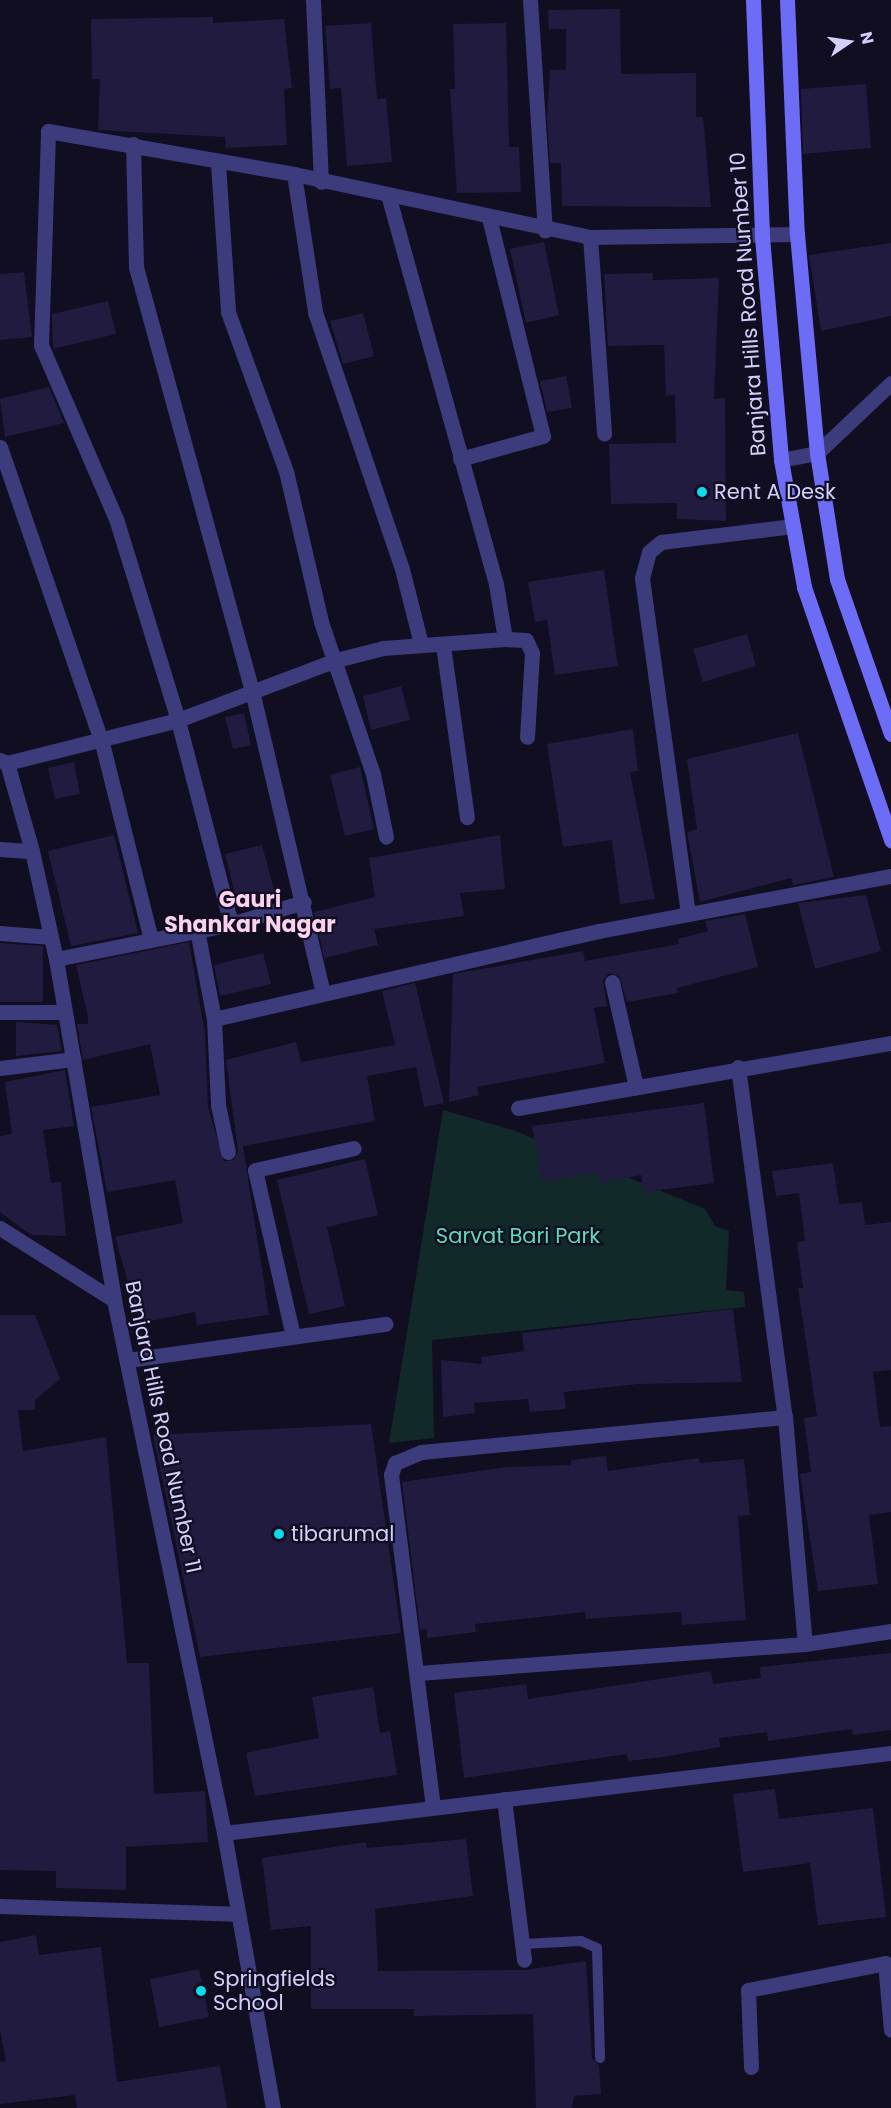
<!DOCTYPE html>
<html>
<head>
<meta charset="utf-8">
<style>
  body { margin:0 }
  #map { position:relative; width:891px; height:2108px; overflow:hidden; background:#100e20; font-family:Poppins,sans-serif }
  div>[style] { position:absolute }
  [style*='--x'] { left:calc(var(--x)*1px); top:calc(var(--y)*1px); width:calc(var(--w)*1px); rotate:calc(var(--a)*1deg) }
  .green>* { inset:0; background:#112928 }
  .building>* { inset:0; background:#211b3f }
  .lane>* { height:10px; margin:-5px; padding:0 5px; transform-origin:5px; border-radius:5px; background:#3c3b7c }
  .street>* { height:15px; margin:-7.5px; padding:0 7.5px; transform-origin:7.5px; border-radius:7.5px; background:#3c3b7c }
  .secondary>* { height:15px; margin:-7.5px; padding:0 7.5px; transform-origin:7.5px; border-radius:7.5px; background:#6c6cf7 }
  .dots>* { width:16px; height:16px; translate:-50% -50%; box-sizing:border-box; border:3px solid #100e20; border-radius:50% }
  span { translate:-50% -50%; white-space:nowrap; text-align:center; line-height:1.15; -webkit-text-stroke:4.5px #100e20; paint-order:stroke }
  .street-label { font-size:21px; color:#d3cffc }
  .poi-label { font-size:21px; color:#d3cffc }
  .left { translate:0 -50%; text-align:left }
  .park-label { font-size:21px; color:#60d8b6 }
  .neighbourhood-label { font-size:22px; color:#fcd1ee; font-weight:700 }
  .north { position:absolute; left:819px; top:12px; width:60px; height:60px; -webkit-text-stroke:4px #100e20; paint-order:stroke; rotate:77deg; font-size:16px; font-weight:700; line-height:24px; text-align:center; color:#d3cffc }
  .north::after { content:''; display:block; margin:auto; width:21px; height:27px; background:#d3cffc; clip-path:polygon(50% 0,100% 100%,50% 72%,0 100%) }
</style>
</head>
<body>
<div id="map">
  <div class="green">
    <div style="clip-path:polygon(443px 1110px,513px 1130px,705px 1209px,715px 1226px,729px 1231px,726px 1290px,744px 1292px,745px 1307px,432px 1340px,434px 1438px,389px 1443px)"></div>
  </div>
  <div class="building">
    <div style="clip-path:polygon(620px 9px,621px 74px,696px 73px,696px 117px,703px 117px,711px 207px,562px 206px,561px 163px,550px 163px,547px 118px,550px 70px,566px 70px,566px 29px,549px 29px,548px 10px)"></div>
    <div style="clip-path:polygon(213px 17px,213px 23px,284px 19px,292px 88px,284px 89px,287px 145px,226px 148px,225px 137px,98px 130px,100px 79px,92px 79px,91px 19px)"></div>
    <div style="clip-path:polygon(371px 23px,377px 99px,386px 98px,392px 162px,347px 166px,341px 88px,330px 89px,325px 26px)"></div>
    <div style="clip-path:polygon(506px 23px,509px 147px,519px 147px,521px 192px,457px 193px,450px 89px,455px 89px,453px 24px)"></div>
    <div style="clip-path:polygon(866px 84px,871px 148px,803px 154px,801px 89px)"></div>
    <div style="clip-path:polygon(544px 242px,559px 315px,526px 323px,510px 249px)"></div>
    <div style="clip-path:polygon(891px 243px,891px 316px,821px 331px,809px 255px)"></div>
    <div style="clip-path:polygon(24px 272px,32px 337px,0 340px,0 274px)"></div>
    <div style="clip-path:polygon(653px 273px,653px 280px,719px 278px,714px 399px,725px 398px,726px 521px,677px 519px,677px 503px,611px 504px,609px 444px,676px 443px,675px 395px,666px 396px,664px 345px,608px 346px,604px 274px)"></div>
    <div style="clip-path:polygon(108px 301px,116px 334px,53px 349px,52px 314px)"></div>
    <div style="clip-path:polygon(363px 313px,374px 356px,343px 364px,330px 321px)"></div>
    <div style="clip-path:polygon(566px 376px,572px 408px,547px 412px,540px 381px)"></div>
    <div style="clip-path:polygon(49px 387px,64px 423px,5px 437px,0 399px)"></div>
    <div style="clip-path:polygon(604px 570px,618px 666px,555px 675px,547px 620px,535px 622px,528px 582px)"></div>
    <div style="clip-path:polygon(747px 634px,756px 666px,703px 682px,693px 649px)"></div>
    <div style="clip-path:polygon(401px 686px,410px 720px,371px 730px,363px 696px)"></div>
    <div style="clip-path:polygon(244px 713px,251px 745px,233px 749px,225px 717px)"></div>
    <div style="clip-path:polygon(633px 729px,638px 771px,630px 772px,655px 899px,620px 904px,612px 840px,563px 847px,547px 744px)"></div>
    <div style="clip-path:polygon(798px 733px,834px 877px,793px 885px,791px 878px,700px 902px,687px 832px,697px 829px,687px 759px)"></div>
    <div style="clip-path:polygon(74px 762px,80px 794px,55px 799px,48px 768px)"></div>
    <div style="clip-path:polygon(360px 767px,374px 829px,345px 836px,330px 775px)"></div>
    <div style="clip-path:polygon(114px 835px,138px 933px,71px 946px,48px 851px)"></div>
    <div style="clip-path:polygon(500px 835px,505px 889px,460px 893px,464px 916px,374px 929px,378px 945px,324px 958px,314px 912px,375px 897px,369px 858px)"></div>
    <div style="clip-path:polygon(262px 845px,276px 897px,238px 907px,225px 854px)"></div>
    <div style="clip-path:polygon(866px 895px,881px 951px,815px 969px,798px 903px)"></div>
    <div style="clip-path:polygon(745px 914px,758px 967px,677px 988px,678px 993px,627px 1002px,619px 976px,609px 973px,603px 980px,607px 1006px,594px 1008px,605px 1063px,477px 1087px,479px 1095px,449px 1102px,453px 974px,583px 951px,585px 961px,679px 944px,678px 939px,708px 931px,705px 921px)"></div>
    <div style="clip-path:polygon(189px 942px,205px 1033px,208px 1107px,224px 1161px,234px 1160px,238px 1151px,226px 1060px,296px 1042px,301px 1062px,395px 1045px,382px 991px,415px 983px,444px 1103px,424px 1107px,416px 1067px,367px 1076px,375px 1121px,243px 1146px,269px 1315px,197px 1325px,195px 1312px,140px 1323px,115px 1237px,183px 1223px,175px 1180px,107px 1192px,91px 1107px,160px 1095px,150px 1044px,83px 1060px,77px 1024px,88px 1024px,88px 1017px,76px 965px)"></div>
    <div style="clip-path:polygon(0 943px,43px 946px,43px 1002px,0 1002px)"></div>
    <div style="clip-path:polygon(263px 953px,271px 984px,220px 996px,214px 965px)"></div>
    <div style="clip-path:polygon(16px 1022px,57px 1025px,62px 1051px,16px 1056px)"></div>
    <div style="clip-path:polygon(65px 1070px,74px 1126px,43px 1130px,51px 1183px,61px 1182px,66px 1236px,31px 1235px,0 1212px,0 1136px,12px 1134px,5px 1082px)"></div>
    <div style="clip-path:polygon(704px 1103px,714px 1183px,643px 1192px,641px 1175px,599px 1183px,597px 1172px,542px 1182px,532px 1126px)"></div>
    <div style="clip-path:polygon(365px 1159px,378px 1215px,327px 1227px,345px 1306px,309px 1314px,277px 1180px)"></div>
    <div style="clip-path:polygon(833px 1163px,839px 1204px,862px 1202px,865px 1225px,891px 1222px,891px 1370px,873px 1372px,880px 1427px,891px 1426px,891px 1512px,869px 1515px,878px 1584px,818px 1591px,800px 1474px,811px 1472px,804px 1418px,817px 1416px,798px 1288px,803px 1288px,797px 1242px,805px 1241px,799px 1193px,776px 1196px,772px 1171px)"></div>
    <div style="clip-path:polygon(733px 1309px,742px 1382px,638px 1384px,564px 1392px,566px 1409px,530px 1412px,528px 1399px,474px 1403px,475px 1413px,443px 1417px,441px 1360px,482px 1364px,481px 1357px,524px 1351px,522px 1333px)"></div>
    <div style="clip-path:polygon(0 1315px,35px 1315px,60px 1379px,35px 1400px,35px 1410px,18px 1410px,23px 1451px,106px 1437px,127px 1663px,149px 1663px,154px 1794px,205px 1791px,208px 1842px,126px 1847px,126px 1890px,56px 1888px,56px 1871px,0 1870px)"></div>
    <div style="clip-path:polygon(371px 1424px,401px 1633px,200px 1657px,153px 1435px)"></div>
    <div style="clip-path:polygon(606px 1456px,608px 1471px,699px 1458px,700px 1463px,744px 1459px,750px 1515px,738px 1516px,746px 1620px,682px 1625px,681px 1612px,586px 1619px,585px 1612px,475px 1624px,476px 1632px,427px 1638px,427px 1629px,420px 1630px,402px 1482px,507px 1467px,571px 1465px,571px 1460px)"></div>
    <div style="clip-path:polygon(891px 1653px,891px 1730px,853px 1735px,852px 1729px,768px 1741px,767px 1732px,719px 1738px,720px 1747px,663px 1757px,628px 1761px,627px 1754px,464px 1778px,454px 1693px,526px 1684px,528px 1699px,711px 1671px,713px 1684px,761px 1678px,760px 1667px)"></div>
    <div style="clip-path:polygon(373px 1687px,380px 1733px,390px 1731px,397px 1775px,255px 1796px,246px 1753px,319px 1738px,312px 1697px)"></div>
    <div style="clip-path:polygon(775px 1789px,779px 1819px,873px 1808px,886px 1917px,818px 1925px,810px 1863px,743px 1872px,733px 1794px)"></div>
    <div style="clip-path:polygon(466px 1839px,473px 1896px,375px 1909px,378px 1971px,525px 1970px,586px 1961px,592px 2058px,599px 2065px,601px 2094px,574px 2096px,572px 2108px,536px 2108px,533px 2014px,414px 2016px,414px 2009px,311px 2009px,311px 1926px,271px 1930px,262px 1858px,366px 1842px,367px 1848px)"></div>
    <div style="clip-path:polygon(36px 1935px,39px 1955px,101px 1947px,117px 2082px,220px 2066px,227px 2108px,77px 2108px,75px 2095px,0 2104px,0 2062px,6px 2061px,0 2030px,0 1942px)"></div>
    <div style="clip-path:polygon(199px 1969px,209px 2017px,159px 2027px,150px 1979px)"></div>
  </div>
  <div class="lane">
    <div style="--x:523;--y:1944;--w:58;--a:-3"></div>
    <div style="--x:581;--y:1941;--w:17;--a:24"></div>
    <div style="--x:597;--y:1948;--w:110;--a:88.4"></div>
  </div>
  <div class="street">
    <div style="--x:313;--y:0;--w:182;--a:87.5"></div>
    <div style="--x:530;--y:0;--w:231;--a:86.3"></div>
    <div style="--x:133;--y:144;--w:123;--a:88.6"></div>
    <div style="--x:136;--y:267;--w:444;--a:74.7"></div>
    <div style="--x:253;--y:695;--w:303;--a:76.8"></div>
    <div style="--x:218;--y:164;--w:148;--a:86.1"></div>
    <div style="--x:228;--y:312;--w:169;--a:70"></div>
    <div style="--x:286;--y:471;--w:155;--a:76.9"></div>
    <div style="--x:321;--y:622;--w:161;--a:71.1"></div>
    <div style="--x:373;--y:774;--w:64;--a:78.3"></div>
    <div style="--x:294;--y:174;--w:140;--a:81.3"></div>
    <div style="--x:315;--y:312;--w:271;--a:71.3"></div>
    <div style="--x:402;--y:569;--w:77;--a:75.8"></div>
    <div style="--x:590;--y:237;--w:197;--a:85.9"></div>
    <div style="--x:0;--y:447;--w:313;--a:71"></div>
    <div style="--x:102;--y:743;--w:202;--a:76"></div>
    <div style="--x:460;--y:459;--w:86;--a:-15.5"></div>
    <div style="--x:543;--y:436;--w:226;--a:-103.9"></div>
    <div style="--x:781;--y:460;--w:37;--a:-11"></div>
    <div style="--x:817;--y:453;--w:102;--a:-43.4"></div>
    <div style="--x:505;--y:639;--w:21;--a:3"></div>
    <div style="--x:526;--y:640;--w:14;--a:65"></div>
    <div style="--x:532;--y:653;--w:84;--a:93.4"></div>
    <div style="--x:443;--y:645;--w:174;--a:82.1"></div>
    <div style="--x:0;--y:760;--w:8;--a:23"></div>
    <div style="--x:7;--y:763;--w:91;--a:74.1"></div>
    <div style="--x:32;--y:851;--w:111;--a:77.5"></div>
    <div style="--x:56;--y:959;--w:346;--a:80.3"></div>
    <div style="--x:114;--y:1300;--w:544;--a:78.34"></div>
    <div style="--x:224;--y:1833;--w:279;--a:79.9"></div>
    <div style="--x:7;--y:763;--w:176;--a:-14.1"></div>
    <div style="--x:178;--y:720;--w:169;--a:-20.8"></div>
    <div style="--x:336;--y:660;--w:49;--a:-14.3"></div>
    <div style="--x:383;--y:648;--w:122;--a:-4.2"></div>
    <div style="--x:505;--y:639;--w:56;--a:-99.3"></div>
    <div style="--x:496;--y:584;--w:404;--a:-105.5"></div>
    <div style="--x:0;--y:849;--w:32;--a:4"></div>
    <div style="--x:688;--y:914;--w:339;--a:-97.8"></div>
    <div style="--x:642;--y:578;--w:27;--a:-75"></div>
    <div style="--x:649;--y:552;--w:16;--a:-40"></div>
    <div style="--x:661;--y:542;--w:133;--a:-6.9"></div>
    <div style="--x:231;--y:924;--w:211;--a:-104.6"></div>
    <div style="--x:178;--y:720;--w:210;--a:-107.1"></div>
    <div style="--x:116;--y:519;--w:189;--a:-113.3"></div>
    <div style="--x:41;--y:345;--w:214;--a:-88.1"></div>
    <div style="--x:48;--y:131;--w:250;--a:9.9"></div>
    <div style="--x:294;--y:174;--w:303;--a:12"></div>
    <div style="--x:590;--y:237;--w:207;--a:-0.8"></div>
    <div style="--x:197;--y:930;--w:91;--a:79.2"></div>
    <div style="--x:214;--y:1019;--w:86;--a:87.3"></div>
    <div style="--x:218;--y:1105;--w:48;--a:78"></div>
    <div style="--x:0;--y:933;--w:51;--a:4.5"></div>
    <div style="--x:56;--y:959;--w:178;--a:-11.3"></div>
    <div style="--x:231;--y:924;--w:76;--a:-16.8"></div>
    <div style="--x:612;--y:982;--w:108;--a:77.1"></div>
    <div style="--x:0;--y:1012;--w:65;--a:0"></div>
    <div style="--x:214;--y:1019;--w:395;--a:-12.9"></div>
    <div style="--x:599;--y:931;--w:297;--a:-10.7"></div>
    <div style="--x:738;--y:1067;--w:353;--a:82.4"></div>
    <div style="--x:785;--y:1417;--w:228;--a:85"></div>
    <div style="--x:0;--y:1068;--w:74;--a:-7"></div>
    <div style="--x:518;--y:1108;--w:379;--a:-9.9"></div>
    <div style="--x:0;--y:1228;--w:135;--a:32.3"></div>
    <div style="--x:293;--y:1336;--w:170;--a:-102.9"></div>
    <div style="--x:255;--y:1170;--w:101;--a:-12.5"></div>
    <div style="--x:128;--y:1360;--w:260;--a:-8"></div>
    <div style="--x:418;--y:1673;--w:388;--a:-4.3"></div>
    <div style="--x:805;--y:1644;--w:87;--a:-8.6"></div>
    <div style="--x:504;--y:1799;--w:162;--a:82.9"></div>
    <div style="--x:433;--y:1807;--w:335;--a:-97.2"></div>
    <div style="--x:391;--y:1475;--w:13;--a:-72"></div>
    <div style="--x:395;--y:1463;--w:28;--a:-23"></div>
    <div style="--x:421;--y:1452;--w:366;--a:-5.5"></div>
    <div style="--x:224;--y:1833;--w:672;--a:-6.84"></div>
    <div style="--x:0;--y:1906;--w:236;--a:1.9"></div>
    <div style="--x:751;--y:2067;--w:77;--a:-92.2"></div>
    <div style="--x:748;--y:1990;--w:140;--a:-11.1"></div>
    <div style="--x:885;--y:1963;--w:67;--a:84.9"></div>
  </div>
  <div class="secondary">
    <div style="--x:753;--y:0;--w:237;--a:87.8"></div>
    <div style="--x:762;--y:237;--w:224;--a:85.1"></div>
    <div style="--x:781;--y:460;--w:129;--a:79.7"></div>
    <div style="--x:804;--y:587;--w:268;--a:71"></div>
    <div style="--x:787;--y:0;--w:234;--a:87.6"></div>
    <div style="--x:797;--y:234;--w:220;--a:84.8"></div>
    <div style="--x:817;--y:453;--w:128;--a:81"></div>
    <div style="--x:837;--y:579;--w:164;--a:70.8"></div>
  </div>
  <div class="dots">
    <div style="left:702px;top:492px;background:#0ddbeb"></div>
    <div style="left:279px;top:1534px;background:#0ddbeb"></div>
    <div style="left:201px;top:1991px;background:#0ddbeb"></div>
  </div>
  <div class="street-label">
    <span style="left:748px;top:304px;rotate:-94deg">Banjara Hills Road Number 10</span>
    <span style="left:163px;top:1427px;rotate:78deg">Banjara Hills Road Number 11</span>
  </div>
  <div class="poi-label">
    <span class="left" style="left:714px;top:492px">Rent A Desk</span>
    <span class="left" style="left:291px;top:1534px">tibarumal</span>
    <span class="left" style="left:213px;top:1991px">Springfields<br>School</span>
  </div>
  <div class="park-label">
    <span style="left:518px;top:1236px">Sarvat Bari Park</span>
  </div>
  <div class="neighbourhood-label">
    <span style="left:250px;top:912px">Gauri<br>Shankar Nagar</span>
  </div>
  <div class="north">N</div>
</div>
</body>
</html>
